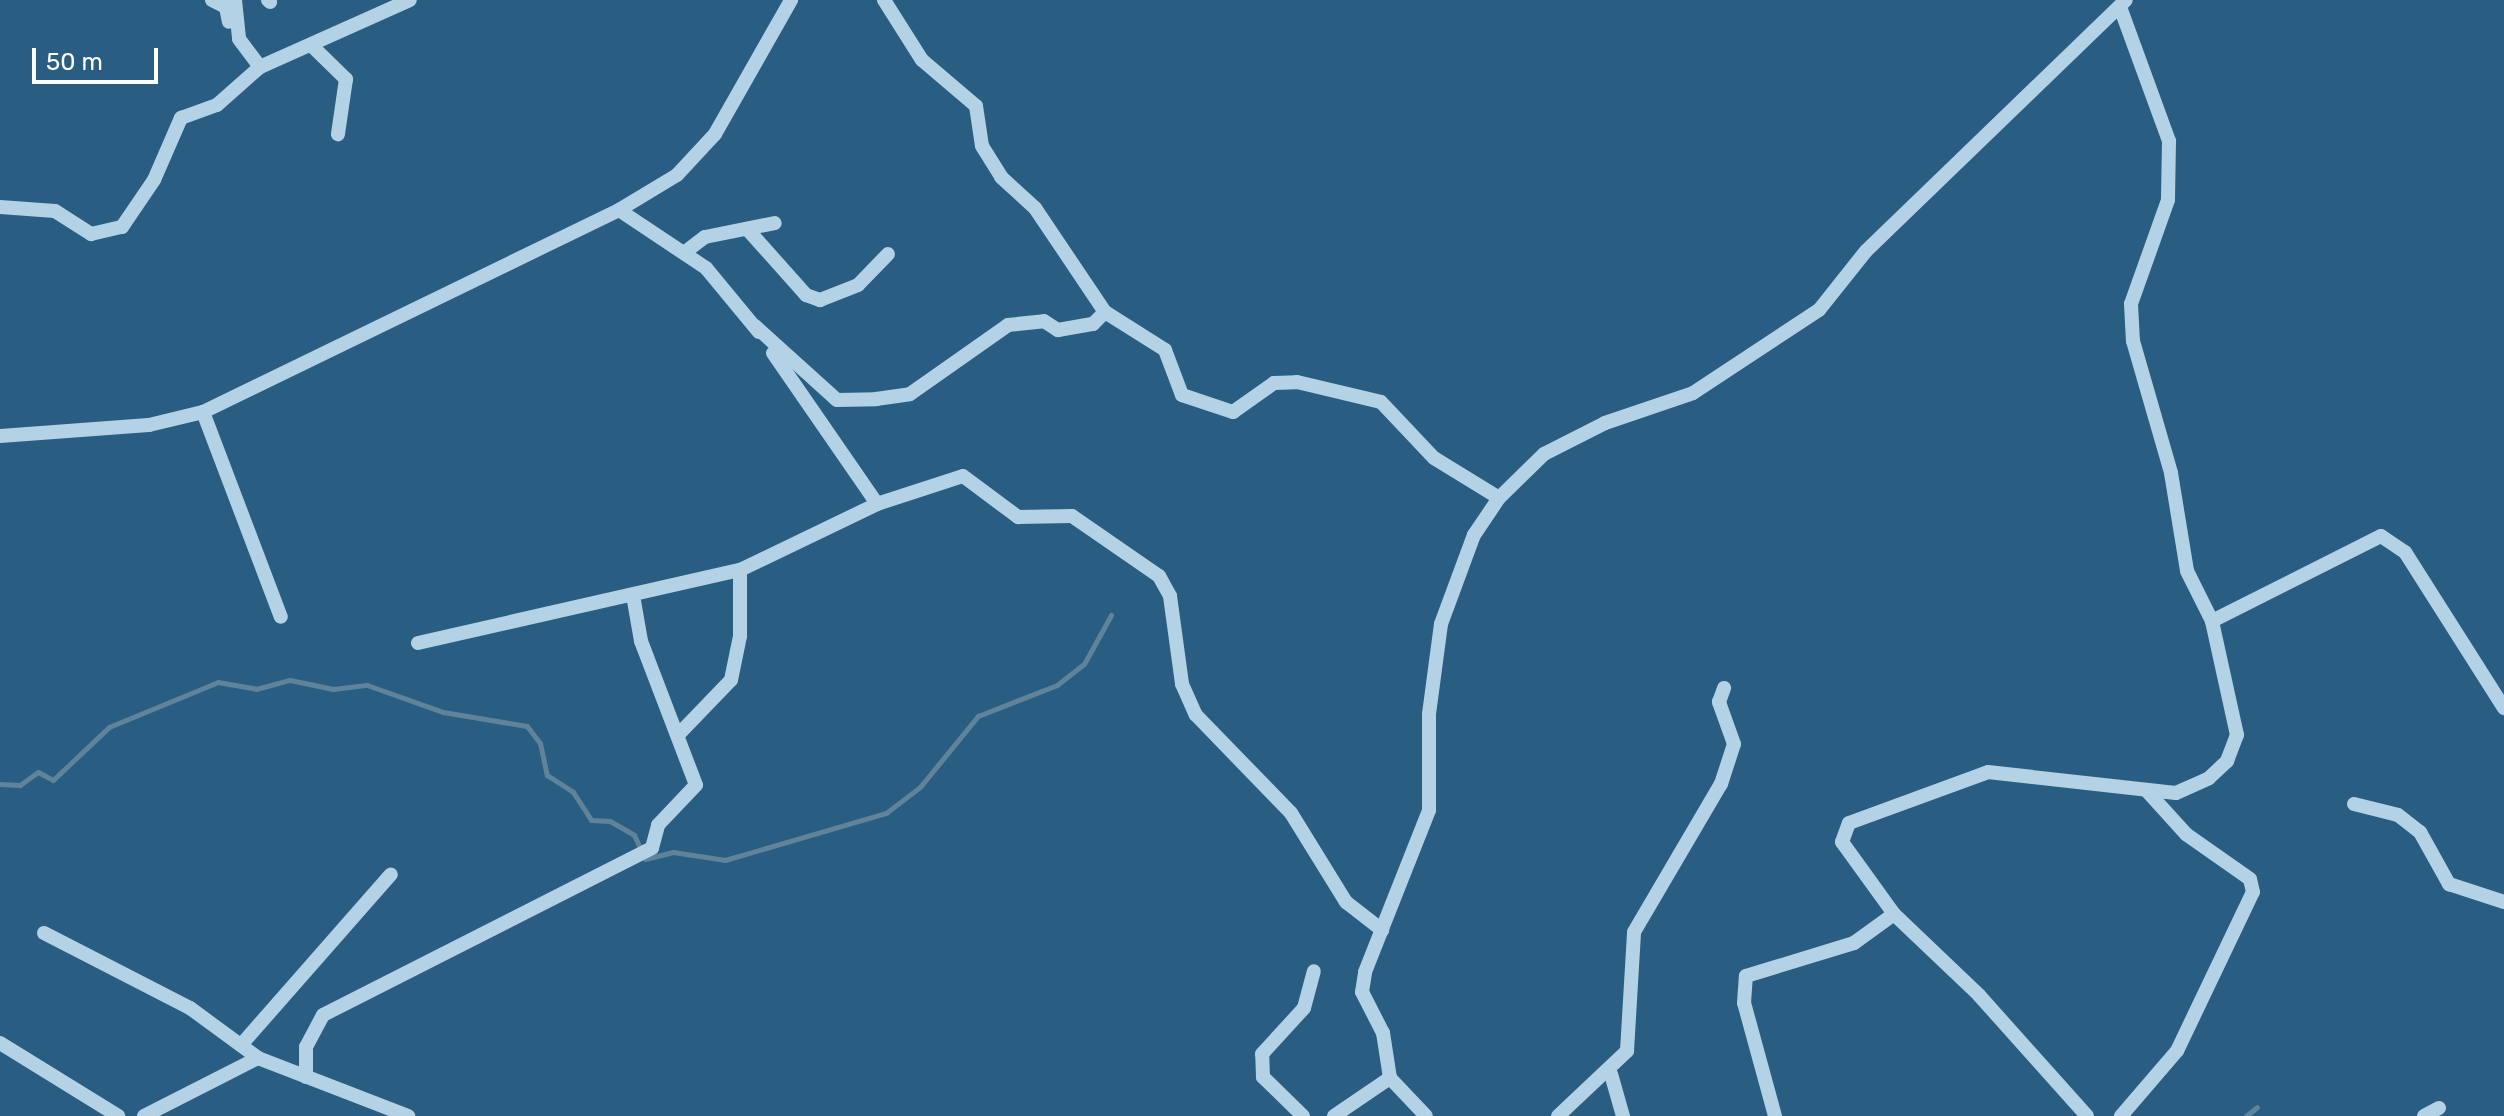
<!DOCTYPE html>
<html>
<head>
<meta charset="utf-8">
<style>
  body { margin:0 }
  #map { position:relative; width:2504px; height:1116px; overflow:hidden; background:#2a5d82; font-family:Rubik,sans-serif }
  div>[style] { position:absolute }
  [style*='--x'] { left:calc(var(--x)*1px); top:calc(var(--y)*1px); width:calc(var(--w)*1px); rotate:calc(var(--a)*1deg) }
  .stream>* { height:5px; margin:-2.5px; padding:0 2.5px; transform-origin:2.5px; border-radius:2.5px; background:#5f839b }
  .minor>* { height:14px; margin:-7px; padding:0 7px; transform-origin:7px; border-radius:7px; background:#b3d2e6 }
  span { translate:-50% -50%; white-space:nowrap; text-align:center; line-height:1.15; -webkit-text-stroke:7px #2a5d82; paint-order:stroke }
  .scale { position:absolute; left:32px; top:48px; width:126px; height:36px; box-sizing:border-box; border:4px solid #fff; border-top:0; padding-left:10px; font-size:24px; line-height:28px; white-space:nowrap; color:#fff; -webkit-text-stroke:6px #2a5d82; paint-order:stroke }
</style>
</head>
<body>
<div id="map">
  <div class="stream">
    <div style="--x:0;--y:784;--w:20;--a:3"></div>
    <div style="--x:20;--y:785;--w:22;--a:-36"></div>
    <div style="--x:38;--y:772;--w:17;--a:28"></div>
    <div style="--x:53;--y:780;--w:77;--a:-43.4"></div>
    <div style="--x:109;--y:727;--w:118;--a:-22.4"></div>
    <div style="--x:218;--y:682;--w:39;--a:10"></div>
    <div style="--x:256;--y:689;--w:35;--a:-15"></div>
    <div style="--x:290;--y:680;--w:44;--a:11.8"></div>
    <div style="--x:333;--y:689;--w:34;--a:-7"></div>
    <div style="--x:367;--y:685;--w:81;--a:19.6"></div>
    <div style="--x:443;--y:712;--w:85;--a:9.5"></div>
    <div style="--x:527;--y:726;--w:21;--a:53"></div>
    <div style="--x:540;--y:743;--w:33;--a:78"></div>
    <div style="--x:547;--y:775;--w:31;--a:33"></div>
    <div style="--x:573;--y:792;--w:33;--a:57"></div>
    <div style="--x:591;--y:820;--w:19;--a:3"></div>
    <div style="--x:610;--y:821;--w:28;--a:30"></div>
    <div style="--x:634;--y:835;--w:26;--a:65"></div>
    <div style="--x:645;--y:859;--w:29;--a:-14"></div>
    <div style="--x:673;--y:852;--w:53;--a:8.7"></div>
    <div style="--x:725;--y:860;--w:168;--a:-16.3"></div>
    <div style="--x:886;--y:813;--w:43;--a:-37.4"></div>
    <div style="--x:920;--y:787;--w:92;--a:-50.8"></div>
    <div style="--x:978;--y:716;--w:85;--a:-21.4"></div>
    <div style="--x:1057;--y:685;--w:34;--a:-38"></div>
    <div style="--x:1084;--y:664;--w:56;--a:-61.1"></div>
    <div style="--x:2246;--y:1116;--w:14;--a:-39"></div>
  </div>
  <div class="minor">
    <div style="--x:212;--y:0;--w:16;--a:27"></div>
    <div style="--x:226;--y:7;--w:15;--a:79"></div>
    <div style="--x:235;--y:0;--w:39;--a:84"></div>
    <div style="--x:239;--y:39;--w:35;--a:53"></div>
    <div style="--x:268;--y:0;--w:3;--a:45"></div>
    <div style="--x:884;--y:0;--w:71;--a:57.7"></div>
    <div style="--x:922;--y:60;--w:71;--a:40.4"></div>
    <div style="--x:976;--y:106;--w:40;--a:81.5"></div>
    <div style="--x:982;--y:146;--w:36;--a:58"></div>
    <div style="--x:1001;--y:177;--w:46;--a:42.4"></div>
    <div style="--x:1035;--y:208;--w:125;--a:56.1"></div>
    <div style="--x:1105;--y:312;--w:71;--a:32.3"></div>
    <div style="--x:1165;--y:350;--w:48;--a:69.3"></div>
    <div style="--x:1182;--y:395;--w:54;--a:18.4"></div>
    <div style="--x:1233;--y:412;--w:50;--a:-35.3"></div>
    <div style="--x:1274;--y:383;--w:23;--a:-2"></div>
    <div style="--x:1297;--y:382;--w:86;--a:13.4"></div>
    <div style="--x:1381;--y:402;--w:77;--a:46.6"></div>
    <div style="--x:1434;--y:458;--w:76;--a:31.6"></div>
    <div style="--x:2120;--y:7;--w:143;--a:69.9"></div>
    <div style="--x:2169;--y:141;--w:59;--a:91"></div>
    <div style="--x:2168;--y:200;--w:110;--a:109.6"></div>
    <div style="--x:2131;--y:304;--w:37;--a:87"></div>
    <div style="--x:2133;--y:341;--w:137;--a:73.9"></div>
    <div style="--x:2171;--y:473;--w:99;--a:80.7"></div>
    <div style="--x:2187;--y:571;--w:56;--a:63.4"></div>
    <div style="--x:311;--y:45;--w:49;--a:44.2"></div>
    <div style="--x:346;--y:79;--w:56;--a:98.3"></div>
    <div style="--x:0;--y:207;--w:55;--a:4.2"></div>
    <div style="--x:55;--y:211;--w:43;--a:32.6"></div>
    <div style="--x:91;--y:234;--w:32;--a:-13"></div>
    <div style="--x:122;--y:227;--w:57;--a:-55.8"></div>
    <div style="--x:154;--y:180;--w:68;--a:-66.5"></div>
    <div style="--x:181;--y:118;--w:38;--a:-20"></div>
    <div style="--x:217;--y:105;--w:57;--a:-41.5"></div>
    <div style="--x:260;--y:67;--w:164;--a:-24.1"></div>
    <div style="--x:619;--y:210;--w:105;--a:33.7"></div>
    <div style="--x:706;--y:268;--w:83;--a:50.4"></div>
    <div style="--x:749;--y:231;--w:86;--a:48.3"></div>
    <div style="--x:806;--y:295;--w:15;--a:20"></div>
    <div style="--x:820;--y:300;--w:41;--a:-21.5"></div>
    <div style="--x:858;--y:285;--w:43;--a:-45.9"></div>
    <div style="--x:685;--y:252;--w:25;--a:-37"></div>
    <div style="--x:705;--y:237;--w:71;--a:-11.3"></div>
    <div style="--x:755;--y:326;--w:110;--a:42.1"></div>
    <div style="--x:837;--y:400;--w:39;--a:-1"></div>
    <div style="--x:876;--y:399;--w:34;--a:-8"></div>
    <div style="--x:910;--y:394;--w:120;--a:-35.1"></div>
    <div style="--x:1008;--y:325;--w:36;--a:-6"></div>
    <div style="--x:1044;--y:321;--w:17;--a:33"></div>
    <div style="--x:1058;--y:330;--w:36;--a:-10"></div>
    <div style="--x:1093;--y:324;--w:17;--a:-45"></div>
    <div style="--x:773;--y:353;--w:183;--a:55.4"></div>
    <div style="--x:203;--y:412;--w:219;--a:69.2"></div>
    <div style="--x:0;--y:436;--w:149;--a:-4.2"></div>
    <div style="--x:149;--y:425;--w:56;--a:-13.5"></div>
    <div style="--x:203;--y:412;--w:462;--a:-25.9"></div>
    <div style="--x:619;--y:210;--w:68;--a:-31.1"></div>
    <div style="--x:677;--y:175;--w:56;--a:-47.2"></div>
    <div style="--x:715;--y:134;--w:154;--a:-60.4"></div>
    <div style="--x:418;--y:643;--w:330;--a:-12.8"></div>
    <div style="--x:740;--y:570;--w:152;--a:-25.7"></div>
    <div style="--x:877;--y:504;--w:90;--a:-18"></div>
    <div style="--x:963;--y:476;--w:69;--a:36.7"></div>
    <div style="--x:1018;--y:517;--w:54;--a:-1.1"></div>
    <div style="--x:1072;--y:516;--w:106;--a:34.6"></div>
    <div style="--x:1159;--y:576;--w:23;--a:61"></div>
    <div style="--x:1170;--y:596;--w:89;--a:82.2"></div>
    <div style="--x:1182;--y:684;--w:34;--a:66"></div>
    <div style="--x:1196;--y:715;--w:136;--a:45.9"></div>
    <div style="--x:1291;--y:813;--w:105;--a:58.3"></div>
    <div style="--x:1346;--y:902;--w:46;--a:37.9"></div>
    <div style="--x:678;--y:735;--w:76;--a:-46.1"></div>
    <div style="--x:731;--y:680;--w:45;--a:-78.4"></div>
    <div style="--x:740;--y:636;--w:66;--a:-90"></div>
    <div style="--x:2354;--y:804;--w:45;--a:14"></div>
    <div style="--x:2398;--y:815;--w:28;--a:38"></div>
    <div style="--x:2420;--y:832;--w:60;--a:60.9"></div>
    <div style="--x:2449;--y:884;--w:58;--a:18.1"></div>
    <div style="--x:44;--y:933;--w:164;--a:27.2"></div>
    <div style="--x:190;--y:1008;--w:84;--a:36.3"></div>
    <div style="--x:0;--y:1043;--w:139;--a:31.7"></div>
    <div style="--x:241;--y:1045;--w:227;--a:-48.7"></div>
    <div style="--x:1611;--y:1074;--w:44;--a:74.1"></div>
    <div style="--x:306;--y:1077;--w:30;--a:-90"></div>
    <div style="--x:306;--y:1047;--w:36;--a:-62"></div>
    <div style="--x:323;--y:1015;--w:369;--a:-26.9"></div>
    <div style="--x:652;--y:848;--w:24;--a:-75"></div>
    <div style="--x:658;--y:825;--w:55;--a:-46.5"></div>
    <div style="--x:696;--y:785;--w:154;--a:-110.9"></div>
    <div style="--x:641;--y:641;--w:47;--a:-99.9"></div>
    <div style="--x:1390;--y:1078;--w:52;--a:46.5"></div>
    <div style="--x:144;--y:1116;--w:128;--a:-27"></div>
    <div style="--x:258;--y:1058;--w:161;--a:21.1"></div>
    <div style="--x:1303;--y:1116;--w:56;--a:-135.7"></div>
    <div style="--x:1263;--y:1077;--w:23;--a:-92"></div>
    <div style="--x:1262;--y:1054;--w:62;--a:-47.6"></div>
    <div style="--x:1304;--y:1008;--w:38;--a:-75"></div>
    <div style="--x:1334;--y:1116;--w:68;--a:-34.2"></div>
    <div style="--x:1390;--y:1078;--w:46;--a:-98.8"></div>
    <div style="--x:1383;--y:1033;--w:46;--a:-117.1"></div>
    <div style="--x:1362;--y:992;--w:20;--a:-81"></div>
    <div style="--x:1365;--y:972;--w:174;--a:-68.4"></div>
    <div style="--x:1429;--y:810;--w:96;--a:-90"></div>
    <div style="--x:1429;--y:714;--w:91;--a:-82.4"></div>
    <div style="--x:1441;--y:624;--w:95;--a:-69.7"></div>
    <div style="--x:1474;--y:535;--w:45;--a:-56"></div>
    <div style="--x:1499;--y:498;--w:63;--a:-44.4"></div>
    <div style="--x:1544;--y:454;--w:68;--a:-26.9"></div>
    <div style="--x:1605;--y:423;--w:93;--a:-18.8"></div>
    <div style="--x:1693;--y:393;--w:151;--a:-33.4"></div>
    <div style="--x:1819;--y:310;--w:75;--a:-51.5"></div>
    <div style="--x:1866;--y:251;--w:361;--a:-44"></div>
    <div style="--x:1558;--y:1116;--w:95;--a:-43.3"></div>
    <div style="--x:1627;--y:1051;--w:119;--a:-86.6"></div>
    <div style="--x:1634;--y:932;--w:172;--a:-59.6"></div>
    <div style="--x:1721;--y:784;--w:42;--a:-72"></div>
    <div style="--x:1734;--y:744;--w:45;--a:-109.7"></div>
    <div style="--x:1719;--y:702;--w:15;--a:-70"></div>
    <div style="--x:1775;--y:1116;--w:117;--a:-105.3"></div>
    <div style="--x:1744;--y:1003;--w:27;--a:-86"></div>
    <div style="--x:1746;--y:976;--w:113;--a:-17"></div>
    <div style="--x:1854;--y:943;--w:49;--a:-35.9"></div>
    <div style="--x:2087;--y:1116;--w:162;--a:-131.8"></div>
    <div style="--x:1979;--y:995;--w:117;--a:-136.4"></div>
    <div style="--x:1894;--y:914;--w:89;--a:-125.8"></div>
    <div style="--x:1842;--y:842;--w:20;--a:-70"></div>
    <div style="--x:1849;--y:823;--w:148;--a:-20.1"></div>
    <div style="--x:1988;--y:772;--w:189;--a:6.4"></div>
    <div style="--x:2176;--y:793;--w:36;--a:-24"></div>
    <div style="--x:2209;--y:778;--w:25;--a:-43"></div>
    <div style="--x:2227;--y:761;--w:28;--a:-69"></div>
    <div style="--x:2237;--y:735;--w:117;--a:-102.4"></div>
    <div style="--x:2212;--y:621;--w:189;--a:-26.7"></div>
    <div style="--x:2381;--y:536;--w:29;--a:34"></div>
    <div style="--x:2405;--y:552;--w:185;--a:57.6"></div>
    <div style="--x:2121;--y:1116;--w:86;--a:-49.3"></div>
    <div style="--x:2177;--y:1051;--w:176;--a:-64.5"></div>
    <div style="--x:2253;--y:892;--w:13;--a:-103"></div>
    <div style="--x:2250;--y:879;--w:78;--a:-144.9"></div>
    <div style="--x:2186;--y:834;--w:58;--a:-132.2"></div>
    <div style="--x:2424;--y:1116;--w:17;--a:-28"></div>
  </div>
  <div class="scale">50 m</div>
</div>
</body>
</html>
